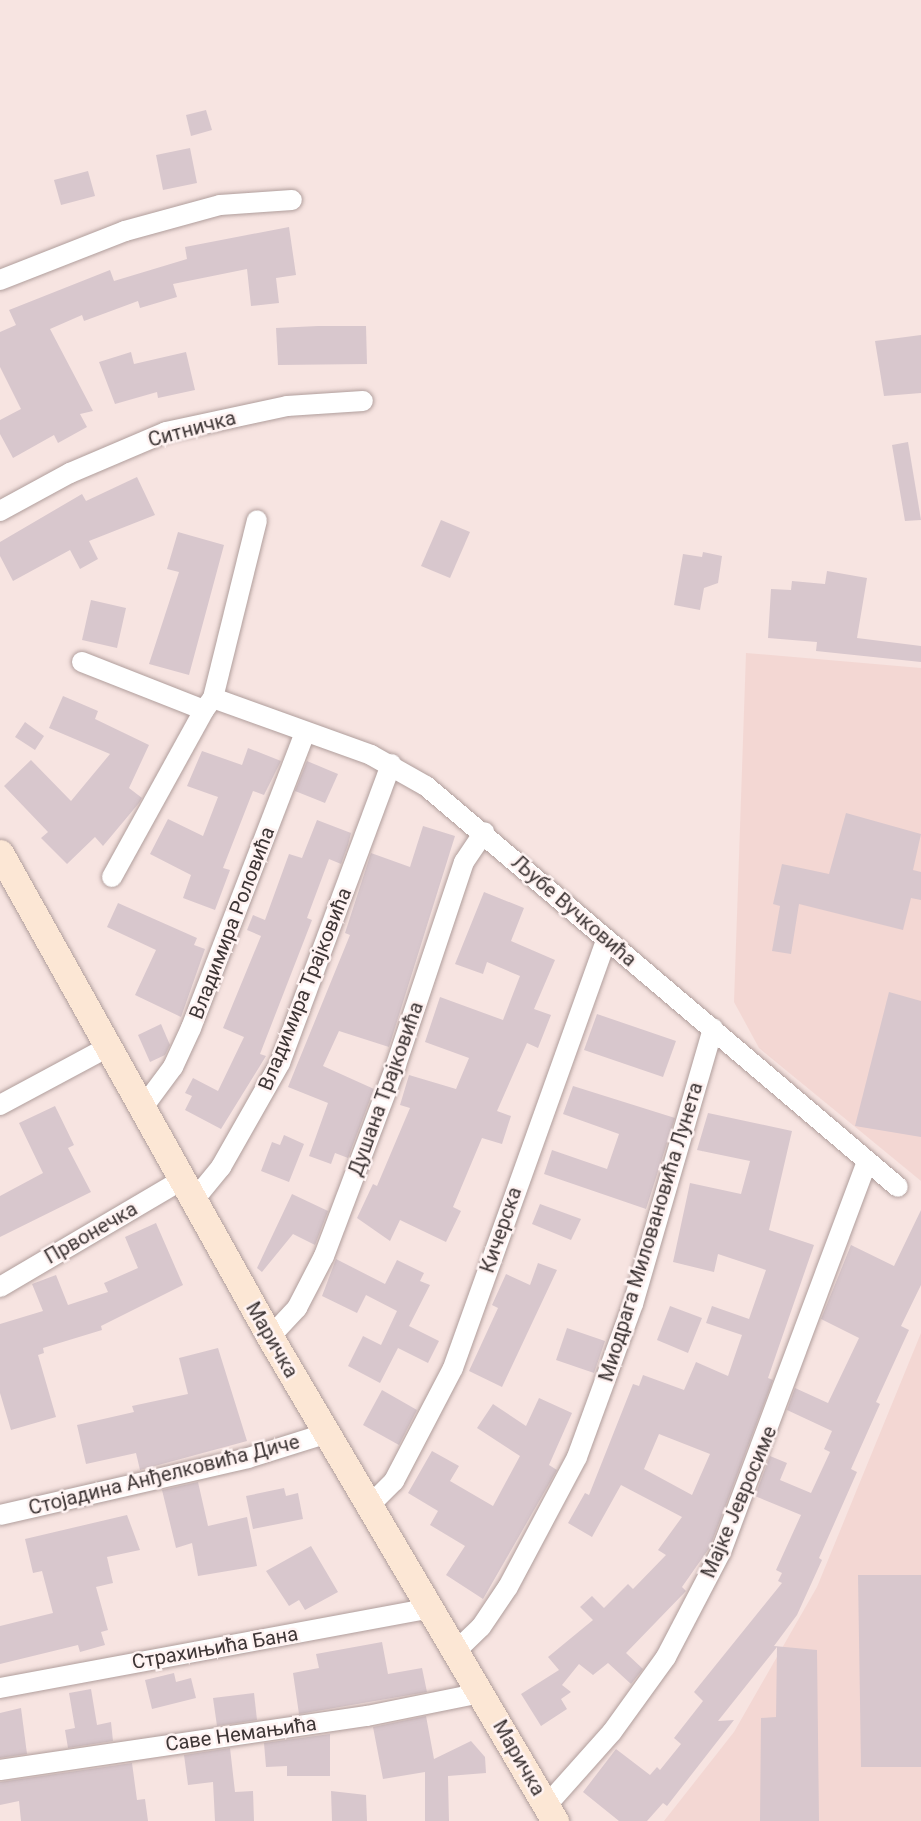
<!DOCTYPE html>
<html>
<head>
<meta charset="utf-8">
<style>
  body { margin:0 }
  #map { position:relative; width:921px; height:1821px; overflow:hidden; background:#f7e4e1; font-family:Roboto,sans-serif }
  div>[style] { position:absolute }
  [style*='--x'] { left:calc(var(--x)*1px); top:calc(var(--y)*1px); width:calc(var(--w)*1px); rotate:calc(var(--a)*1deg) }
  .built>* { inset:0; background:#f3d7d3 }
  .building>* { inset:0; background:#d8c7cd }
  .roads { filter:drop-shadow(0 0 2px #b09e9c) drop-shadow(0 0 2px #b09e9c) }
  .street>* { height:20px; margin:-10px; padding:0 10px; transform-origin:10px; border-radius:10px; background:#fff }
  .secondary>* { height:27px; margin:-13.5px; padding:0 13.5px; transform-origin:13.5px; border-radius:13.5px; background:#fce7d5 }
  span { translate:-50% -50%; white-space:nowrap; text-align:center; line-height:1.15; -webkit-text-stroke:5px #fff3f2; paint-order:stroke }
  .street-label { font-size:20px; color:#3d3535 }
</style>
</head>
<body>
<div id="map">
  <div class="built">
    <div style="clip-path:polygon(746px 653px,921px 668px,921px 1181px,759px 1048px,734px 1002px)"></div>
    <div style="clip-path:polygon(921px 1333px,921px 1821px,664px 1821px,734px 1732px,817px 1587px)"></div>
  </div>
  <div class="building">
    <div style="clip-path:polygon(206px 110px,212px 130px,191px 136px,186px 115px)"></div>
    <div style="clip-path:polygon(190px 148px,197px 183px,163px 190px,156px 155px)"></div>
    <div style="clip-path:polygon(88px 171px,95px 196px,61px 205px,54px 180px)"></div>
    <div style="clip-path:polygon(289px 227px,296px 275px,276px 278px,279px 303px,251px 306px,247px 269px,173px 284px,177px 297px,140px 308px,138px 301px,84px 321px,82px 315px,50px 329px,93px 411px,80px 414px,87px 427px,58px 443px,54px 435px,13px 458px,0 434px,0 420px,21px 409px,0 367px,0 332px,16px 325px,9px 310px,110px 270px,114px 281px,187px 259px,185px 247px)"></div>
    <div style="clip-path:polygon(318px 326px,366px 326px,367px 364px,278px 365px,276px 328px)"></div>
    <div style="clip-path:polygon(921px 335px,921px 393px,884px 396px,875px 341px)"></div>
    <div style="clip-path:polygon(131px 352px,134px 364px,186px 352px,195px 390px,158px 398px,157px 392px,115px 404px,99px 362px)"></div>
    <div style="clip-path:polygon(908px 442px,921px 520px,905px 521px,892px 445px)"></div>
    <div style="clip-path:polygon(137px 477px,155px 515px,89px 541px,98px 559px,80px 569px,70px 550px,13px 581px,0 556px,0 542px,82px 494px,86px 501px)"></div>
    <div style="clip-path:polygon(441px 520px,470px 532px,450px 578px,421px 566px)"></div>
    <div style="clip-path:polygon(178px 532px,224px 545px,189px 675px,149px 664px,179px 572px,167px 569px)"></div>
    <div style="clip-path:polygon(703px 552px,722px 556px,718px 583px,704px 588px,700px 610px,674px 605px,683px 554px,702px 557px)"></div>
    <div style="clip-path:polygon(827px 571px,867px 578px,857px 638px,921px 646px,921px 662px,816px 651px,817px 642px,768px 638px,771px 589px,791px 590px,792px 581px,825px 584px)"></div>
    <div style="clip-path:polygon(91px 600px,126px 608px,117px 648px,82px 640px)"></div>
    <div style="clip-path:polygon(63px 696px,98px 711px,95px 719px,149px 745px,129px 788px,142px 798px,139px 803px,103px 846px,95px 837px,67px 864px,41px 838px,48px 832px,4px 786px,31px 760px,71px 801px,110px 754px,49px 728px)"></div>
    <div style="clip-path:polygon(25px 722px,44px 736px,35px 750px,15px 737px)"></div>
    <div style="clip-path:polygon(248px 748px,281px 761px,264px 795px,253px 791px,223px 868px,230px 870px,215px 910px,183px 898px,191px 875px,150px 854px,168px 819px,203px 836px,218px 797px,187px 786px,202px 751px,242px 765px)"></div>
    <div style="clip-path:polygon(307px 761px,338px 774px,325px 803px,295px 791px)"></div>
    <div style="clip-path:polygon(846px 813px,921px 834px,913px 870px,921px 872px,921px 900px,911px 898px,903px 930px,799px 904px,791px 954px,772px 951px,780px 906px,773px 904px,782px 864px,829px 874px)"></div>
    <div style="clip-path:polygon(317px 820px,351px 833px,348px 845px,341px 864px,329px 859px,307px 918px,312px 920px,260px 1054px,266px 1056px,221px 1129px,185px 1110px,192px 1096px,185px 1093px,193px 1078px,218px 1091px,244px 1037px,223px 1028px,261px 936px,247px 930px,253px 915px,265px 920px,289px 854px,302px 858px)"></div>
    <div style="clip-path:polygon(423px 826px,455px 836px,389px 1047px,339px 1031px,323px 1066px,374px 1089px,348px 1158px,335px 1153px,331px 1164px,309px 1156px,328px 1103px,288px 1087px,350px 935px,345px 933px,371px 853px,410px 867px)"></div>
    <div style="clip-path:polygon(484px 892px,524px 908px,511px 941px,555px 960px,534px 1009px,551px 1015px,538px 1048px,527px 1043px,497px 1111px,511px 1116px,502px 1144px,482px 1138px,453px 1207px,461px 1211px,446px 1242px,400px 1220px,390px 1241px,357px 1218px,373px 1184px,377px 1186px,410px 1108px,400px 1105px,409px 1075px,456px 1089px,469px 1058px,425px 1042px,440px 997px,503px 1020px,520px 976px,487px 962px,483px 974px,455px 964px)"></div>
    <div style="clip-path:polygon(118px 903px,197px 938px,194px 945px,205px 949px,181px 1017px,135px 995px,156px 950px,107px 927px)"></div>
    <div style="clip-path:polygon(889px 992px,921px 1001px,921px 1137px,855px 1126px)"></div>
    <div style="clip-path:polygon(597px 1014px,676px 1041px,663px 1077px,584px 1050px)"></div>
    <div style="clip-path:polygon(161px 1024px,170px 1045px,165px 1055px,150px 1062px,138px 1035px)"></div>
    <div style="clip-path:polygon(573px 1086px,675px 1118px,646px 1209px,544px 1174px,552px 1150px,607px 1169px,619px 1134px,563px 1114px)"></div>
    <div style="clip-path:polygon(55px 1106px,74px 1145px,68px 1148px,91px 1192px,0 1237px,0 1196px,43px 1173px,19px 1123px)"></div>
    <div style="clip-path:polygon(evenodd,708px 1113px,792px 1131px,769px 1230px,814px 1245px,768px 1378px,773px 1380px,710px 1547px,682px 1587px,686px 1591px,626px 1653px,643px 1669px,631px 1684px,608px 1663px,593px 1675px,579px 1664px,562px 1685px,571px 1692px,561px 1699px,567px 1709px,541px 1726px,521px 1694px,559px 1670px,548px 1657px,593px 1620px,580px 1607px,592px 1596px,604px 1608px,628px 1584px,633px 1589px,666px 1555px,658px 1550px,682px 1517px,621px 1485px,592px 1537px,568px 1523px,585px 1493px,589px 1495px,633px 1384px,639px 1386px,643px 1375px,684px 1390px,696px 1362px,728px 1376px,742px 1335px,706px 1323px,712px 1306px,749px 1319px,766px 1270px,718px 1254px,714px 1272px,673px 1262px,690px 1183px,741px 1194px,750px 1161px,697px 1150px,708px 1113px,659px 1434px,710px 1454px,692px 1495px,644px 1469px,659px 1434px)"></div>
    <div style="clip-path:polygon(284px 1135px,304px 1144px,289px 1182px,261px 1171px,272px 1142px,280px 1145px)"></div>
    <div style="clip-path:polygon(292px 1194px,328px 1211px,315px 1245px,293px 1234px,262px 1272px,257px 1268px)"></div>
    <div style="clip-path:polygon(540px 1204px,581px 1219px,571px 1240px,532px 1224px)"></div>
    <div style="clip-path:polygon(921px 1210px,921px 1285px,901px 1326px,909px 1330px,876px 1402px,880px 1404px,851px 1469px,857px 1472px,819px 1558px,822px 1560px,797px 1615px,774px 1646px,817px 1650px,819px 1821px,760px 1821px,761px 1718px,776px 1717px,777px 1647px,718px 1721px,734px 1720px,667px 1806px,663px 1803px,647px 1821px,619px 1821px,583px 1792px,616px 1749px,650px 1775px,657px 1767px,660px 1770px,681px 1744px,674px 1738px,703px 1701px,694px 1692px,782px 1583px,778px 1581px,782px 1573px,776px 1570px,801px 1515px,755px 1496px,770px 1456px,787px 1463px,780px 1480px,811px 1493px,830px 1452px,824px 1449px,832px 1431px,787px 1410px,795px 1388px,828px 1403px,859px 1338px,821px 1319px,851px 1245px,894px 1266px)"></div>
    <div style="clip-path:polygon(156px 1223px,183px 1285px,101px 1326px,102px 1330px,43px 1348px,44px 1353px,38px 1355px,56px 1417px,11px 1430px,0 1393px,0 1324px,43px 1311px,32px 1284px,56px 1275px,68px 1305px,108px 1292px,104px 1283px,138px 1268px,125px 1237px)"></div>
    <div style="clip-path:polygon(336px 1259px,385px 1284px,397px 1260px,424px 1273px,420px 1281px,430px 1285px,409px 1326px,439px 1341px,428px 1363px,398px 1348px,380px 1383px,348px 1366px,363px 1336px,381px 1345px,397px 1311px,366px 1295px,357px 1313px,322px 1296px)"></div>
    <div style="clip-path:polygon(538px 1263px,557px 1270px,502px 1387px,469px 1371px,498px 1308px,492px 1305px,506px 1274px,530px 1285px)"></div>
    <div style="clip-path:polygon(670px 1306px,702px 1318px,688px 1353px,657px 1340px)"></div>
    <div style="clip-path:polygon(567px 1328px,605px 1341px,594px 1373px,556px 1360px)"></div>
    <div style="clip-path:polygon(218px 1348px,247px 1441px,140px 1470px,136px 1453px,86px 1464px,77px 1425px,134px 1412px,132px 1406px,188px 1394px,179px 1358px)"></div>
    <div style="clip-path:polygon(382px 1390px,417px 1410px,399px 1445px,363px 1425px)"></div>
    <div style="clip-path:polygon(539px 1398px,572px 1413px,549px 1465px,557px 1470px,483px 1599px,446px 1575px,465px 1546px,430px 1525px,438px 1511px,408px 1493px,432px 1451px,459px 1466px,450px 1481px,493px 1506px,520px 1456px,477px 1428px,493px 1404px,526px 1426px)"></div>
    <div style="clip-path:polygon(198px 1482px,208px 1526px,247px 1517px,257px 1566px,198px 1576px,192px 1543px,176px 1548px,162px 1490px)"></div>
    <div style="clip-path:polygon(284px 1488px,286px 1496px,298px 1493px,303px 1519px,253px 1529px,246px 1496px)"></div>
    <div style="clip-path:polygon(127px 1515px,140px 1550px,107px 1557px,113px 1583px,96px 1587px,108px 1630px,101px 1632px,105px 1645px,80px 1652px,78px 1645px,0 1664px,0 1626px,53px 1613px,42px 1571px,33px 1573px,25px 1539px)"></div>
    <div style="clip-path:polygon(311px 1546px,338px 1592px,305px 1610px,299px 1600px,289px 1606px,266px 1571px)"></div>
    <div style="clip-path:polygon(858px 1575px,921px 1575px,921px 1767px,861px 1767px)"></div>
    <div style="clip-path:polygon(382px 1642px,388px 1674px,422px 1668px,427px 1692px,299px 1714px,293px 1673px,319px 1668px,316px 1654px)"></div>
    <div style="clip-path:polygon(174px 1673px,176px 1682px,191px 1678px,196px 1698px,152px 1709px,145px 1680px)"></div>
    <div style="clip-path:polygon(91px 1689px,97px 1725px,111px 1722px,113px 1741px,68px 1748px,65px 1730px,75px 1728px,69px 1693px)"></div>
    <div style="clip-path:polygon(254px 1693px,257px 1720px,217px 1726px,213px 1698px)"></div>
    <div style="clip-path:polygon(21px 1708px,27px 1754px,0 1758px,0 1713px)"></div>
    <div style="clip-path:polygon(426px 1716px,434px 1759px,471px 1741px,485px 1757px,486px 1773px,448px 1776px,449px 1821px,425px 1821px,425px 1772px,383px 1779px,373px 1727px)"></div>
    <div style="clip-path:polygon(330px 1734px,330px 1776px,287px 1776px,287px 1766px,266px 1767px,264px 1743px)"></div>
    <div style="clip-path:polygon(230px 1748px,235px 1792px,253px 1791px,254px 1821px,215px 1821px,213px 1782px,188px 1785px,184px 1755px)"></div>
    <div style="clip-path:polygon(132px 1763px,137px 1800px,145px 1799px,148px 1821px,21px 1821px,19px 1801px,0 1805px,0 1782px)"></div>
    <div style="clip-path:polygon(331px 1791px,366px 1795px,367px 1821px,332px 1821px)"></div>
  </div>
  <div class="roads">
    <div class="street">
      <div style="--x:0;--y:280;--w:134;--a:-21.4"></div>
      <div style="--x:125;--y:231;--w:98;--a:-15.3"></div>
      <div style="--x:220;--y:205;--w:72;--a:-4"></div>
      <div style="--x:0;--y:511;--w:80;--a:-28.5"></div>
      <div style="--x:70;--y:473;--w:104;--a:-23.1"></div>
      <div style="--x:166;--y:432;--w:124;--a:-12.1"></div>
      <div style="--x:287;--y:406;--w:76;--a:-3.8"></div>
      <div style="--x:82;--y:662;--w:131;--a:21.5"></div>
      <div style="--x:204;--y:710;--w:15;--a:-53"></div>
      <div style="--x:213;--y:698;--w:168;--a:19.8"></div>
      <div style="--x:371;--y:755;--w:63;--a:29.4"></div>
      <div style="--x:426;--y:786;--w:619;--a:40.35"></div>
      <div style="--x:213;--y:698;--w:183;--a:-76.1"></div>
      <div style="--x:112;--y:877;--w:191;--a:-61.1"></div>
      <div style="--x:0;--y:1105;--w:125;--a:-28.2"></div>
      <div style="--x:144;--y:1106;--w:49;--a:-53.4"></div>
      <div style="--x:173;--y:1067;--w:43;--a:-65.2"></div>
      <div style="--x:191;--y:1028;--w:317;--a:-68.9"></div>
      <div style="--x:194;--y:1200;--w:43;--a:-50.7"></div>
      <div style="--x:221;--y:1167;--w:120;--a:-60.4"></div>
      <div style="--x:280;--y:1063;--w:319;--a:-69.6"></div>
      <div style="--x:0;--y:1287;--w:211;--a:-30.5"></div>
      <div style="--x:270;--y:1337;--w:40;--a:-47"></div>
      <div style="--x:297;--y:1308;--w:59;--a:-62.6"></div>
      <div style="--x:324;--y:1256;--w:204;--a:-69.3"></div>
      <div style="--x:396;--y:1065;--w:214;--a:-71.5"></div>
      <div style="--x:464;--y:862;--w:36;--a:-56"></div>
      <div style="--x:370;--y:1505;--w:34;--a:-45"></div>
      <div style="--x:394;--y:1481;--w:127;--a:-62.4"></div>
      <div style="--x:453;--y:1368;--w:454;--a:-70.3"></div>
      <div style="--x:0;--y:1515;--w:254;--a:-12.9"></div>
      <div style="--x:248;--y:1458;--w:84;--a:-17.4"></div>
      <div style="--x:457;--y:1650;--w:33;--a:-44"></div>
      <div style="--x:481;--y:1627;--w:48;--a:-56"></div>
      <div style="--x:508;--y:1587;--w:147;--a:-62"></div>
      <div style="--x:577;--y:1457;--w:163;--a:-69.9"></div>
      <div style="--x:633;--y:1304;--w:287;--a:-73.8"></div>
      <div style="--x:0;--y:1688;--w:438;--a:-10.5"></div>
      <div style="--x:0;--y:1770;--w:371;--a:-8.4"></div>
      <div style="--x:367;--y:1716;--w:116;--a:-11.4"></div>
      <div style="--x:546;--y:1806;--w:99;--a:-48.3"></div>
      <div style="--x:612;--y:1732;--w:92;--a:-54.2"></div>
      <div style="--x:666;--y:1657;--w:119;--a:-62.4"></div>
      <div style="--x:721;--y:1552;--w:414;--a:-69.5"></div>
    </div>
    <div class="secondary">
      <div style="--x:0;--y:853;--w:554;--a:60.84"></div>
      <div style="--x:270;--y:1337;--w:562;--a:59.51"></div>
    </div>
  </div>
  <div class="street-label">
    <span style="left:192px;top:429px;rotate:-15deg">Ситничка</span>
    <span style="left:574px;top:911px;rotate:41deg">Љубе Вучковића</span>
    <span style="left:232px;top:923px;rotate:-69deg">Владимира Роловића</span>
    <span style="left:305px;top:989px;rotate:-68deg">Владимира Трајковића</span>
    <span style="left:386px;top:1089px;rotate:-70deg">Душана Трајковића</span>
    <span style="left:501px;top:1230px;rotate:-71deg">Кичерска</span>
    <span style="left:651px;top:1232px;rotate:-73deg">Миодрага Миловановића Лунета</span>
    <span style="left:91px;top:1233px;rotate:-30deg">Првонечка</span>
    <span style="left:272px;top:1340px;rotate:60deg">Маричка</span>
    <span style="left:164px;top:1475px;rotate:-14deg">Стојадина Анђелковића Диче</span>
    <span style="left:739px;top:1502px;rotate:-67deg">Мајке Јевросиме</span>
    <span style="left:215px;top:1648px;rotate:-10deg">Страхињића Бана</span>
    <span style="left:241px;top:1734px;rotate:-8deg">Саве Немањића</span>
    <span style="left:519px;top:1758px;rotate:60deg">Маричка</span>
  </div>
</div>
</body>
</html>
